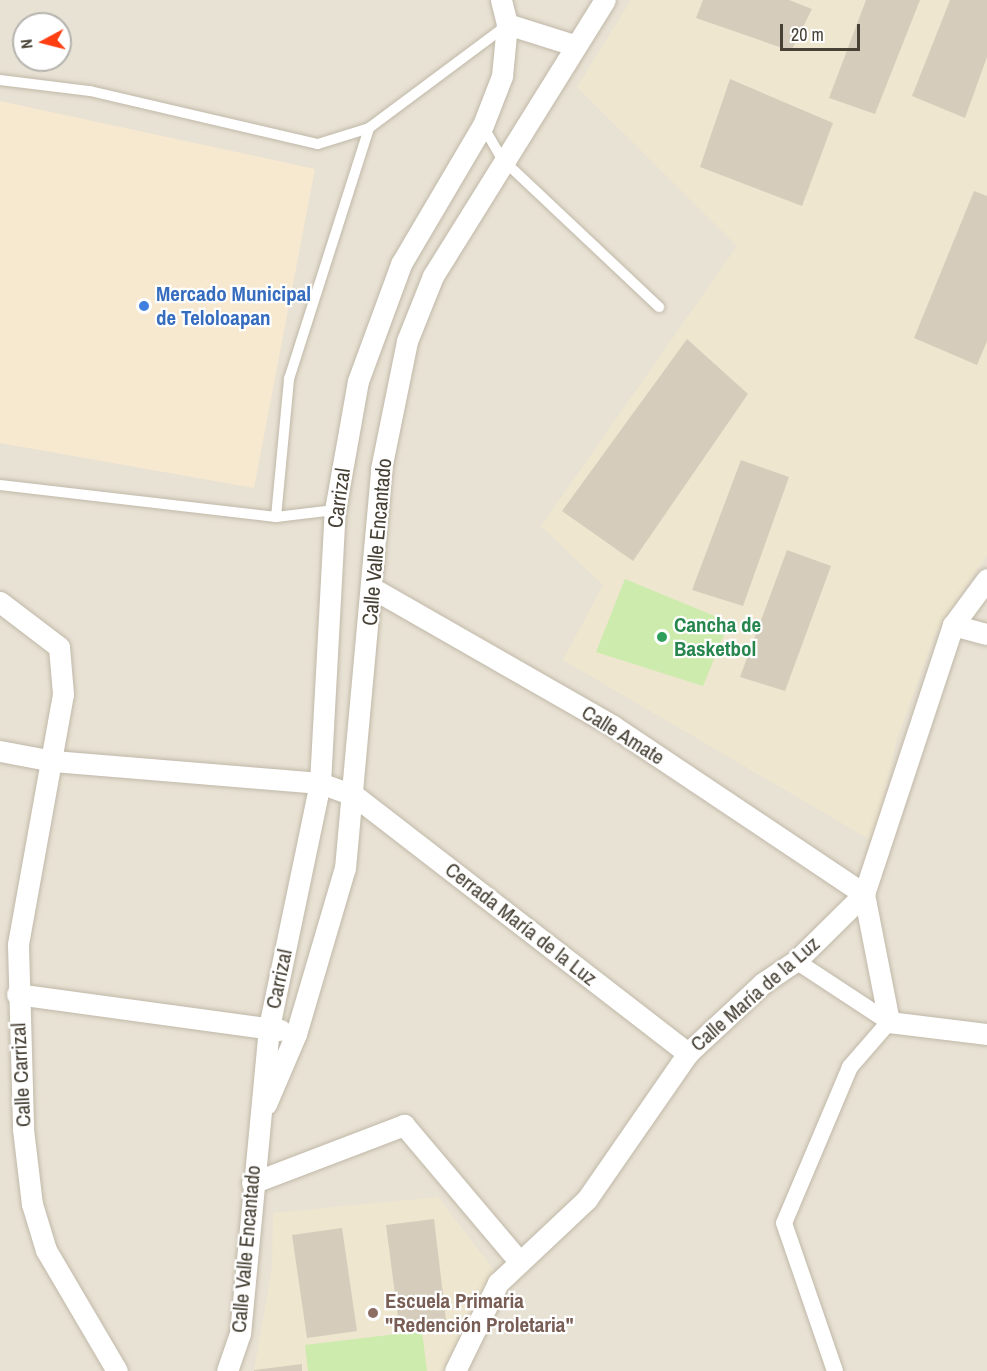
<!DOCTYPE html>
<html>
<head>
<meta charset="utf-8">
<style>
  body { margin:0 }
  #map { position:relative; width:987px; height:1371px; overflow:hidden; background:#f4f0e6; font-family:"Archivo Narrow",sans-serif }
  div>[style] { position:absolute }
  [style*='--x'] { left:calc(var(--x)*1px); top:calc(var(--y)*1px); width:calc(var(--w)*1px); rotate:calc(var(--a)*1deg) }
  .residential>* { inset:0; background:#e8e2d4 }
  .commercial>* { inset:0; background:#f7e8d0 }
  .education>* { inset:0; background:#eee6cf }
  .green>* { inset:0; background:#ccebac }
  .building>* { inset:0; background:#d6ccbb }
  .roads { filter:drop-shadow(0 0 2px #c0b8a8) drop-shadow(0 0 2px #c0b8a8) }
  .service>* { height:10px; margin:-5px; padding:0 5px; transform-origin:5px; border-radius:5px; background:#fff }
  .pedestrian>* { height:16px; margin:-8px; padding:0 8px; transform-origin:8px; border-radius:8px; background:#fff }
  .minor>* { height:21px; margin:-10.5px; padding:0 10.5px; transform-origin:10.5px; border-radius:10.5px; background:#fff }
  .dots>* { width:16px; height:16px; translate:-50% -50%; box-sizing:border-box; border:3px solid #fff; border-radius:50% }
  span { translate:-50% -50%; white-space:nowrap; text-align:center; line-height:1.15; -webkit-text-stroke:4.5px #fff; paint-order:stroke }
  .shop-label { font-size:21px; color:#366cbe; font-weight:700 }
  .left { translate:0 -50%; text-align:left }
  .street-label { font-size:21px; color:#474135 }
  .leisure-label { font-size:21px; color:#27864d; font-weight:700 }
  .education-label { font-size:21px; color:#785e54; font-weight:700 }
  .north { position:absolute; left:12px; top:12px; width:60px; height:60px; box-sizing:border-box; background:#fff; border:2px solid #b5b3ae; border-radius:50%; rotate:263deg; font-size:16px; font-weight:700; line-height:24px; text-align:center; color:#474135 }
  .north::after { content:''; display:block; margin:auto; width:21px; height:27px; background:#ff3e12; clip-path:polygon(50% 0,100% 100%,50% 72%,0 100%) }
  .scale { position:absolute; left:780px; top:24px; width:80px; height:27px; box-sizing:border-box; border:3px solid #474135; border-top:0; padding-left:8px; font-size:18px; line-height:21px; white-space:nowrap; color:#474135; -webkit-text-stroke:4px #fff; paint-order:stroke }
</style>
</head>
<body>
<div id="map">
  <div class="residential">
    <div style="clip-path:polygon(evenodd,0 0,987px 0,987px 1371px,0 1371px,0 0,24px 24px,60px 24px,60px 60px,24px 60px,24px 24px)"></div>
  </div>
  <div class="commercial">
    <div style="clip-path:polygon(0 101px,315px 169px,254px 488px,0 443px)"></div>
  </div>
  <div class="education">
    <div style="clip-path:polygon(631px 0,987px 0,987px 555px,937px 630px,897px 739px,874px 842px,563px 660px,603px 585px,541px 526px,737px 246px,577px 87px)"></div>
    <div style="clip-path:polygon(438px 1197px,503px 1282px,456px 1344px,446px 1371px,254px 1371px,272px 1268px,273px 1213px)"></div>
  </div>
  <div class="green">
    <div style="clip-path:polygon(625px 579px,729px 622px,703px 686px,596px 652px)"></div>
    <div style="clip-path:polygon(422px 1331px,427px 1371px,308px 1371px,305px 1345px)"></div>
  </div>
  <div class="building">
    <div style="clip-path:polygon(703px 0,789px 0,812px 9px,791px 51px,696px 18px)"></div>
    <div style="clip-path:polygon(866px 0,920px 0,875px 114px,829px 98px)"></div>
    <div style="clip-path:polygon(950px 0,987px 0,987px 57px,965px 118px,912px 96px)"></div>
    <div style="clip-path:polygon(730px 79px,833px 123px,802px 206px,700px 167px)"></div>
    <div style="clip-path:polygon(974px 191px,987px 196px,987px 341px,977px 365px,914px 338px)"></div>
    <div style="clip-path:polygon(687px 339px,748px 394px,633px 561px,562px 511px)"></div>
    <div style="clip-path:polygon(741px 460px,789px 477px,743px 606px,692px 590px)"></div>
    <div style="clip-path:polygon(787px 550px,831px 566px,785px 691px,740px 677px)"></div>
    <div style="clip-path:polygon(434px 1219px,446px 1320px,399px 1325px,386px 1225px)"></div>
    <div style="clip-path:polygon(342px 1228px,357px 1331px,307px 1338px,292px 1235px)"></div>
    <div style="clip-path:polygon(302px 1364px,302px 1371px,254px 1371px,254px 1370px)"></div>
  </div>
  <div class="roads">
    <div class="service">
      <div style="--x:0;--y:80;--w:91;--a:7"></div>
      <div style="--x:90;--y:91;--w:234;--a:13.1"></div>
      <div style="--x:318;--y:144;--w:53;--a:-17.4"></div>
      <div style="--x:369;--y:128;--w:172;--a:-36.7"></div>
      <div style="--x:483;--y:126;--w:38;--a:60"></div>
      <div style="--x:502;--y:159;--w:216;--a:43.3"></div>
      <div style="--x:0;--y:485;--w:278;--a:6.6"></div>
      <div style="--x:276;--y:517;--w:59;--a:-6.8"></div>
      <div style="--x:276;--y:517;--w:139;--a:-84.6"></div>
      <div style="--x:289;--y:379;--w:263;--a:-72.3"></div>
    </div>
    <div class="pedestrian">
      <div style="--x:796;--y:961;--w:111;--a:33.3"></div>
      <div style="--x:889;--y:1022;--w:60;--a:130.9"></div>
      <div style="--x:850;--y:1067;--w:169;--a:112.9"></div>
      <div style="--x:784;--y:1223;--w:157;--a:71"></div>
    </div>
    <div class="minor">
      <div style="--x:507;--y:24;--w:70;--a:17.4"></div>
      <div style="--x:374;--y:589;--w:275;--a:29.8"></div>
      <div style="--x:613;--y:726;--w:302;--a:33.8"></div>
      <div style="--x:864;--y:894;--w:130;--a:78.9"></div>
      <div style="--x:889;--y:1022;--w:99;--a:7"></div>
      <div style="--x:0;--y:602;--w:74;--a:37.3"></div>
      <div style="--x:59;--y:647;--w:47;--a:85.1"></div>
      <div style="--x:63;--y:694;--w:255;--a:100.2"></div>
      <div style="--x:18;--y:945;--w:184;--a:88.4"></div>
      <div style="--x:23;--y:1129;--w:76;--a:83.2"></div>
      <div style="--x:32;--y:1204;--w:48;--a:73.1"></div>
      <div style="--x:46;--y:1250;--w:140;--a:59.6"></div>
      <div style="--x:953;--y:625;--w:35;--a:15"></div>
      <div style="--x:0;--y:751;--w:54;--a:10.7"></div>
      <div style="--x:53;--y:761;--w:268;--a:4.7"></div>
      <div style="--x:320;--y:783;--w:37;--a:20"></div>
      <div style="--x:355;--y:796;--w:421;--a:37.7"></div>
      <div style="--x:17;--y:994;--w:266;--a:7.8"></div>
      <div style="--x:266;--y:1104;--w:76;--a:-66.8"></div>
      <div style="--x:296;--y:1034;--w:173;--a:-73.6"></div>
      <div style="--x:345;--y:868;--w:401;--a:-84.8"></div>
      <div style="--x:381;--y:469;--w:131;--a:-78.5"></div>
      <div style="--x:407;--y:341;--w:70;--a:-68.2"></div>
      <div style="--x:433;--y:276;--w:325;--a:-58.1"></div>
      <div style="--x:252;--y:1183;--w:163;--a:-20.9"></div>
      <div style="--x:404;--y:1125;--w:178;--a:49.8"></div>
      <div style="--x:227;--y:1371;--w:39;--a:-71"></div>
      <div style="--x:240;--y:1334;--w:308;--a:-84.6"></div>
      <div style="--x:269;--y:1027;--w:249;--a:-78.2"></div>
      <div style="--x:320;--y:783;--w:273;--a:-86.9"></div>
      <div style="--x:335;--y:510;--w:131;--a:-79.9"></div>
      <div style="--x:358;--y:381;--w:125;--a:-69.8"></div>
      <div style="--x:401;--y:264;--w:161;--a:-59.5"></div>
      <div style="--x:483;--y:125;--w:53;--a:-68.8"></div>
      <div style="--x:502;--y:76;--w:52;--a:-84.5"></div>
      <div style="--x:507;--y:24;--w:25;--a:-104"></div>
      <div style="--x:455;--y:1371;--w:98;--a:-64"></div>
      <div style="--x:498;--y:1283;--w:122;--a:-43.3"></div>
      <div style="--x:587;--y:1199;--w:178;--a:-55.3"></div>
      <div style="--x:688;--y:1053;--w:103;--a:-43"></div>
      <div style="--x:763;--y:983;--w:40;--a:-34"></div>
      <div style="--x:796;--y:961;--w:95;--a:-44.6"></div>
      <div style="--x:864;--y:894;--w:283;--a:-71.7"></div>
      <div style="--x:953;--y:625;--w:57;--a:-53.5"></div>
    </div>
  </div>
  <div class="dots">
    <div style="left:144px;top:306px;background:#3f7fe0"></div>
    <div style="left:662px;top:637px;background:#2e9e5b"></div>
    <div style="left:373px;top:1313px;background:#8d6e63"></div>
  </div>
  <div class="shop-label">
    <span class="left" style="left:156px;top:306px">Mercado Municipal<br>de Teloloapan</span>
  </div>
  <div class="street-label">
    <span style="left:339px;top:498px;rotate:-82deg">Carrizal</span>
    <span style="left:377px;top:542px;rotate:-85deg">Calle Valle Encantado</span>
    <span style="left:623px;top:735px;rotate:32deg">Calle Amate</span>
    <span style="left:521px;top:924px;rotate:38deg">Cerrada María de la Luz</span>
    <span style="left:279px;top:979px;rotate:-78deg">Carrizal</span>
    <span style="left:755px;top:994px;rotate:-41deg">Calle María de la Luz</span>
    <span style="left:21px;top:1075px;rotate:-93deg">Calle Carrizal</span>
    <span style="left:246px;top:1249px;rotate:-85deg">Calle Valle Encantado</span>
  </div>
  <div class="leisure-label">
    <span class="left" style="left:674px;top:637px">Cancha de<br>Basketbol</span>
  </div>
  <div class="education-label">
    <span class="left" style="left:385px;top:1313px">Escuela Primaria<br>"Redención Proletaria"</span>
  </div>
  <div class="north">N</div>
  <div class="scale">20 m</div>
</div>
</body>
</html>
